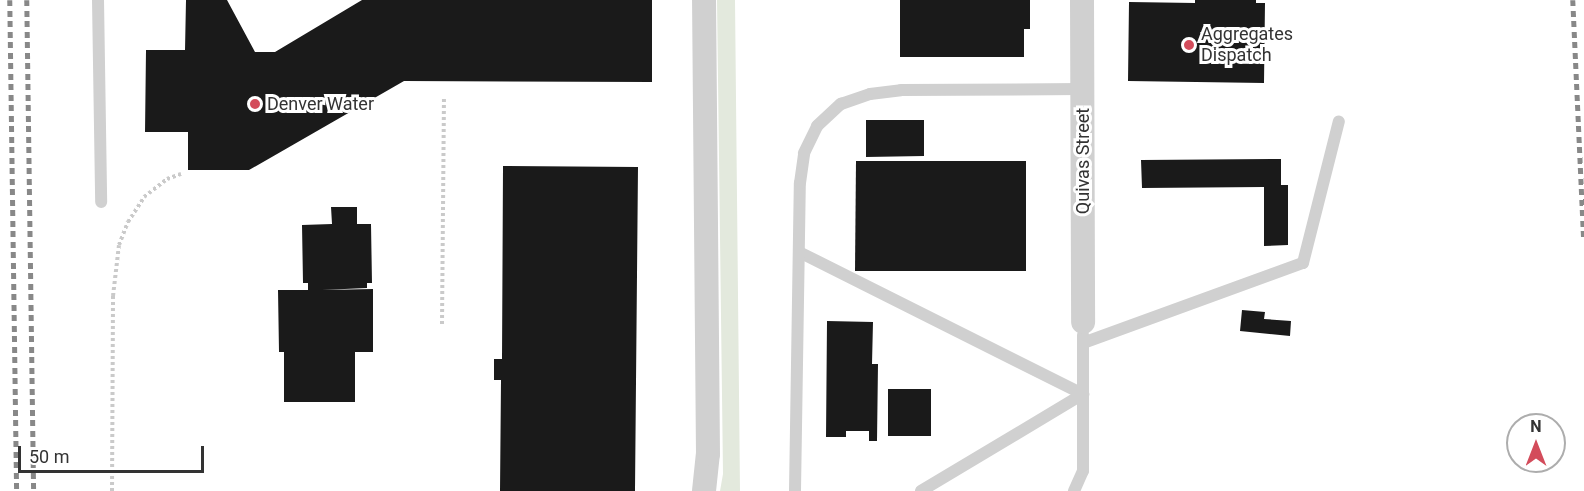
<!DOCTYPE html>
<html>
<head>
<meta charset="utf-8">
<style>
  body { margin:0 }
  #map { position:relative; width:1584px; height:491px; overflow:hidden; background:#fff; font-family:Roboto,sans-serif }
  div>[style] { position:absolute }
  [style*='--x'] { left:calc(var(--x)*1px); top:calc(var(--y)*1px); width:calc(var(--w)*1px); rotate:calc(var(--a)*1deg) }
  .green>* { inset:0; background:#e3e9dd }
  .building>* { inset:0; background:#1a1a1a }
  .path>* { height:4px; margin-top:-2px; transform-origin:0; background:repeating-linear-gradient(90deg,#cacaca 0 3px,transparent 0 6px) }
  .lane>* { height:12px; margin:-6px; padding:0 6px; transform-origin:6px; border-radius:6px; background:#d0d0d0 }
  .street>* { height:24px; margin:-12px; padding:0 12px; transform-origin:12px; border-radius:12px; background:#d0d0d0 }
  .rail>* { height:4.5px; margin-top:-2.25px; transform-origin:0; background:repeating-linear-gradient(90deg,#888 0 6px,transparent 0 10.5px) }
  .dots>* { width:16px; height:16px; translate:-50% -50%; box-sizing:border-box; border:3px solid #fff; border-radius:50% }
  span { translate:-50% -50%; white-space:nowrap; text-align:center; line-height:1.15; -webkit-text-stroke:6px #fff; paint-order:stroke }
  .poi-label { font-size:18px; color:#333 }
  .left { translate:0 -50%; text-align:left }
  .street-label { font-size:18px; color:#333 }
  .north { position:absolute; left:1506px; top:413px; width:60px; height:60px; box-sizing:border-box; background:#fff; border:2px solid #adadad; border-radius:50%; rotate:0deg; font-size:16px; font-weight:700; line-height:24px; text-align:center; color:#333 }
  .north::after { content:''; display:block; margin:auto; width:21px; height:27px; background:#d34c5b; clip-path:polygon(50% 0,100% 100%,50% 72%,0 100%) }
  .scale { position:absolute; left:18px; top:446px; width:186px; height:27px; box-sizing:border-box; border:3px solid #333; border-top:0; padding-left:8px; font-size:18px; line-height:21px; white-space:nowrap; color:#333; -webkit-text-stroke:4px #fff; paint-order:stroke }
</style>
</head>
<body>
<div id="map">
  <div class="green">
    <div style="clip-path:polygon(717px 0,735px 0,740px 491px,720px 491px,723px 474px)"></div>
  </div>
  <div class="building">
    <div style="clip-path:polygon(186px 0,227px 0,255px 52px,275px 52px,362px 0,652px 0,652px 82px,404px 81px,249px 170px,188px 170px,188px 132px,145px 132px,146px 50px,185px 50px)"></div>
    <div style="clip-path:polygon(900px 0,1030px 0,1030px 29px,1024px 29px,1024px 57px,900px 57px)"></div>
    <div style="clip-path:polygon(1195px 0,1256px 0,1256px 3px,1265px 3px,1264px 83px,1128px 81px,1129px 2px,1195px 3px)"></div>
    <div style="clip-path:polygon(866px 120px,924px 120px,924px 156px,866px 157px)"></div>
    <div style="clip-path:polygon(1281px 159px,1281px 185px,1288px 185px,1288px 245px,1264px 246px,1264px 187px,1142px 188px,1141px 160px)"></div>
    <div style="clip-path:polygon(856px 161px,1026px 161px,1026px 271px,855px 271px)"></div>
    <div style="clip-path:polygon(503px 166px,638px 167px,635px 491px,500px 491px,501px 380px,494px 380px,494px 359px,502px 359px)"></div>
    <div style="clip-path:polygon(331px 207px,357px 207px,357px 224px,371px 224px,372px 283px,367px 283px,367px 288px,322px 290px,373px 289px,373px 352px,355px 352px,355px 402px,284px 402px,284px 352px,279px 352px,278px 290px,308px 290px,308px 283px,303px 283px,302px 225px,332px 224px)"></div>
    <div style="clip-path:polygon(1242px 310px,1265px 312px,1264px 319px,1291px 321px,1290px 336px,1240px 331px)"></div>
    <div style="clip-path:polygon(827px 321px,873px 322px,872px 364px,878px 364px,877px 441px,869px 441px,869px 431px,846px 431px,846px 437px,826px 437px)"></div>
    <div style="clip-path:polygon(888px 389px,931px 389px,931px 436px,888px 436px)"></div>
  </div>
  <div class="path">
    <div style="--x:442;--y:324;--w:226;--a:-89.5"></div>
    <div style="--x:112;--y:491;--w:195;--a:-89.7"></div>
    <div style="--x:113;--y:296;--w:51;--a:-83.3"></div>
    <div style="--x:119;--y:245;--w:25;--a:-69"></div>
    <div style="--x:128;--y:222;--w:30;--a:-57"></div>
    <div style="--x:144;--y:197;--w:29;--a:-38"></div>
    <div style="--x:167;--y:179;--w:15;--a:-20"></div>
  </div>
  <div class="lane">
    <div style="--x:98;--y:0;--w:202;--a:89.1"></div>
    <div style="--x:799;--y:252;--w:318;--a:26.6"></div>
    <div style="--x:1083;--y:343;--w:234;--a:-20"></div>
    <div style="--x:1303;--y:263;--w:146;--a:-75.8"></div>
    <div style="--x:795;--y:491;--w:308;--a:-89.1"></div>
    <div style="--x:800;--y:183;--w:30;--a:-82"></div>
    <div style="--x:804;--y:153;--w:30;--a:-64"></div>
    <div style="--x:817;--y:126;--w:33;--a:-43"></div>
    <div style="--x:841;--y:104;--w:31;--a:-19"></div>
    <div style="--x:870;--y:94;--w:31;--a:-7"></div>
    <div style="--x:901;--y:90;--w:181;--a:-0.3"></div>
    <div style="--x:921;--y:491;--w:189;--a:-30.9"></div>
    <div style="--x:1074;--y:491;--w:22;--a:-66"></div>
    <div style="--x:1083;--y:471;--w:136;--a:-90"></div>
  </div>
  <div class="street">
    <div style="--x:1082;--y:0;--w:322;--a:89.8"></div>
    <div style="--x:704;--y:491;--w:37;--a:-84"></div>
    <div style="--x:708;--y:454;--w:454;--a:-90.5"></div>
  </div>
  <div class="rail">
    <div style="--x:10;--y:0;--w:491;--a:89.2"></div>
    <div style="--x:27;--y:0;--w:491;--a:89.2"></div>
    <div style="--x:1573;--y:0;--w:239;--a:87.4"></div>
  </div>
  <div class="dots">
    <div style="left:1189px;top:45px;background:#d34c5b"></div>
    <div style="left:255px;top:104px;background:#d34c5b"></div>
  </div>
  <div class="poi-label">
    <span class="left" style="left:1201px;top:45px">Aggregates<br>Dispatch</span>
    <span class="left" style="left:267px;top:104px">Denver Water</span>
  </div>
  <div class="street-label">
    <span style="left:1083px;top:161px;rotate:-90deg">Quivas Street</span>
  </div>
  <div class="north">N</div>
  <div class="scale">50 m</div>
</div>
</body>
</html>
